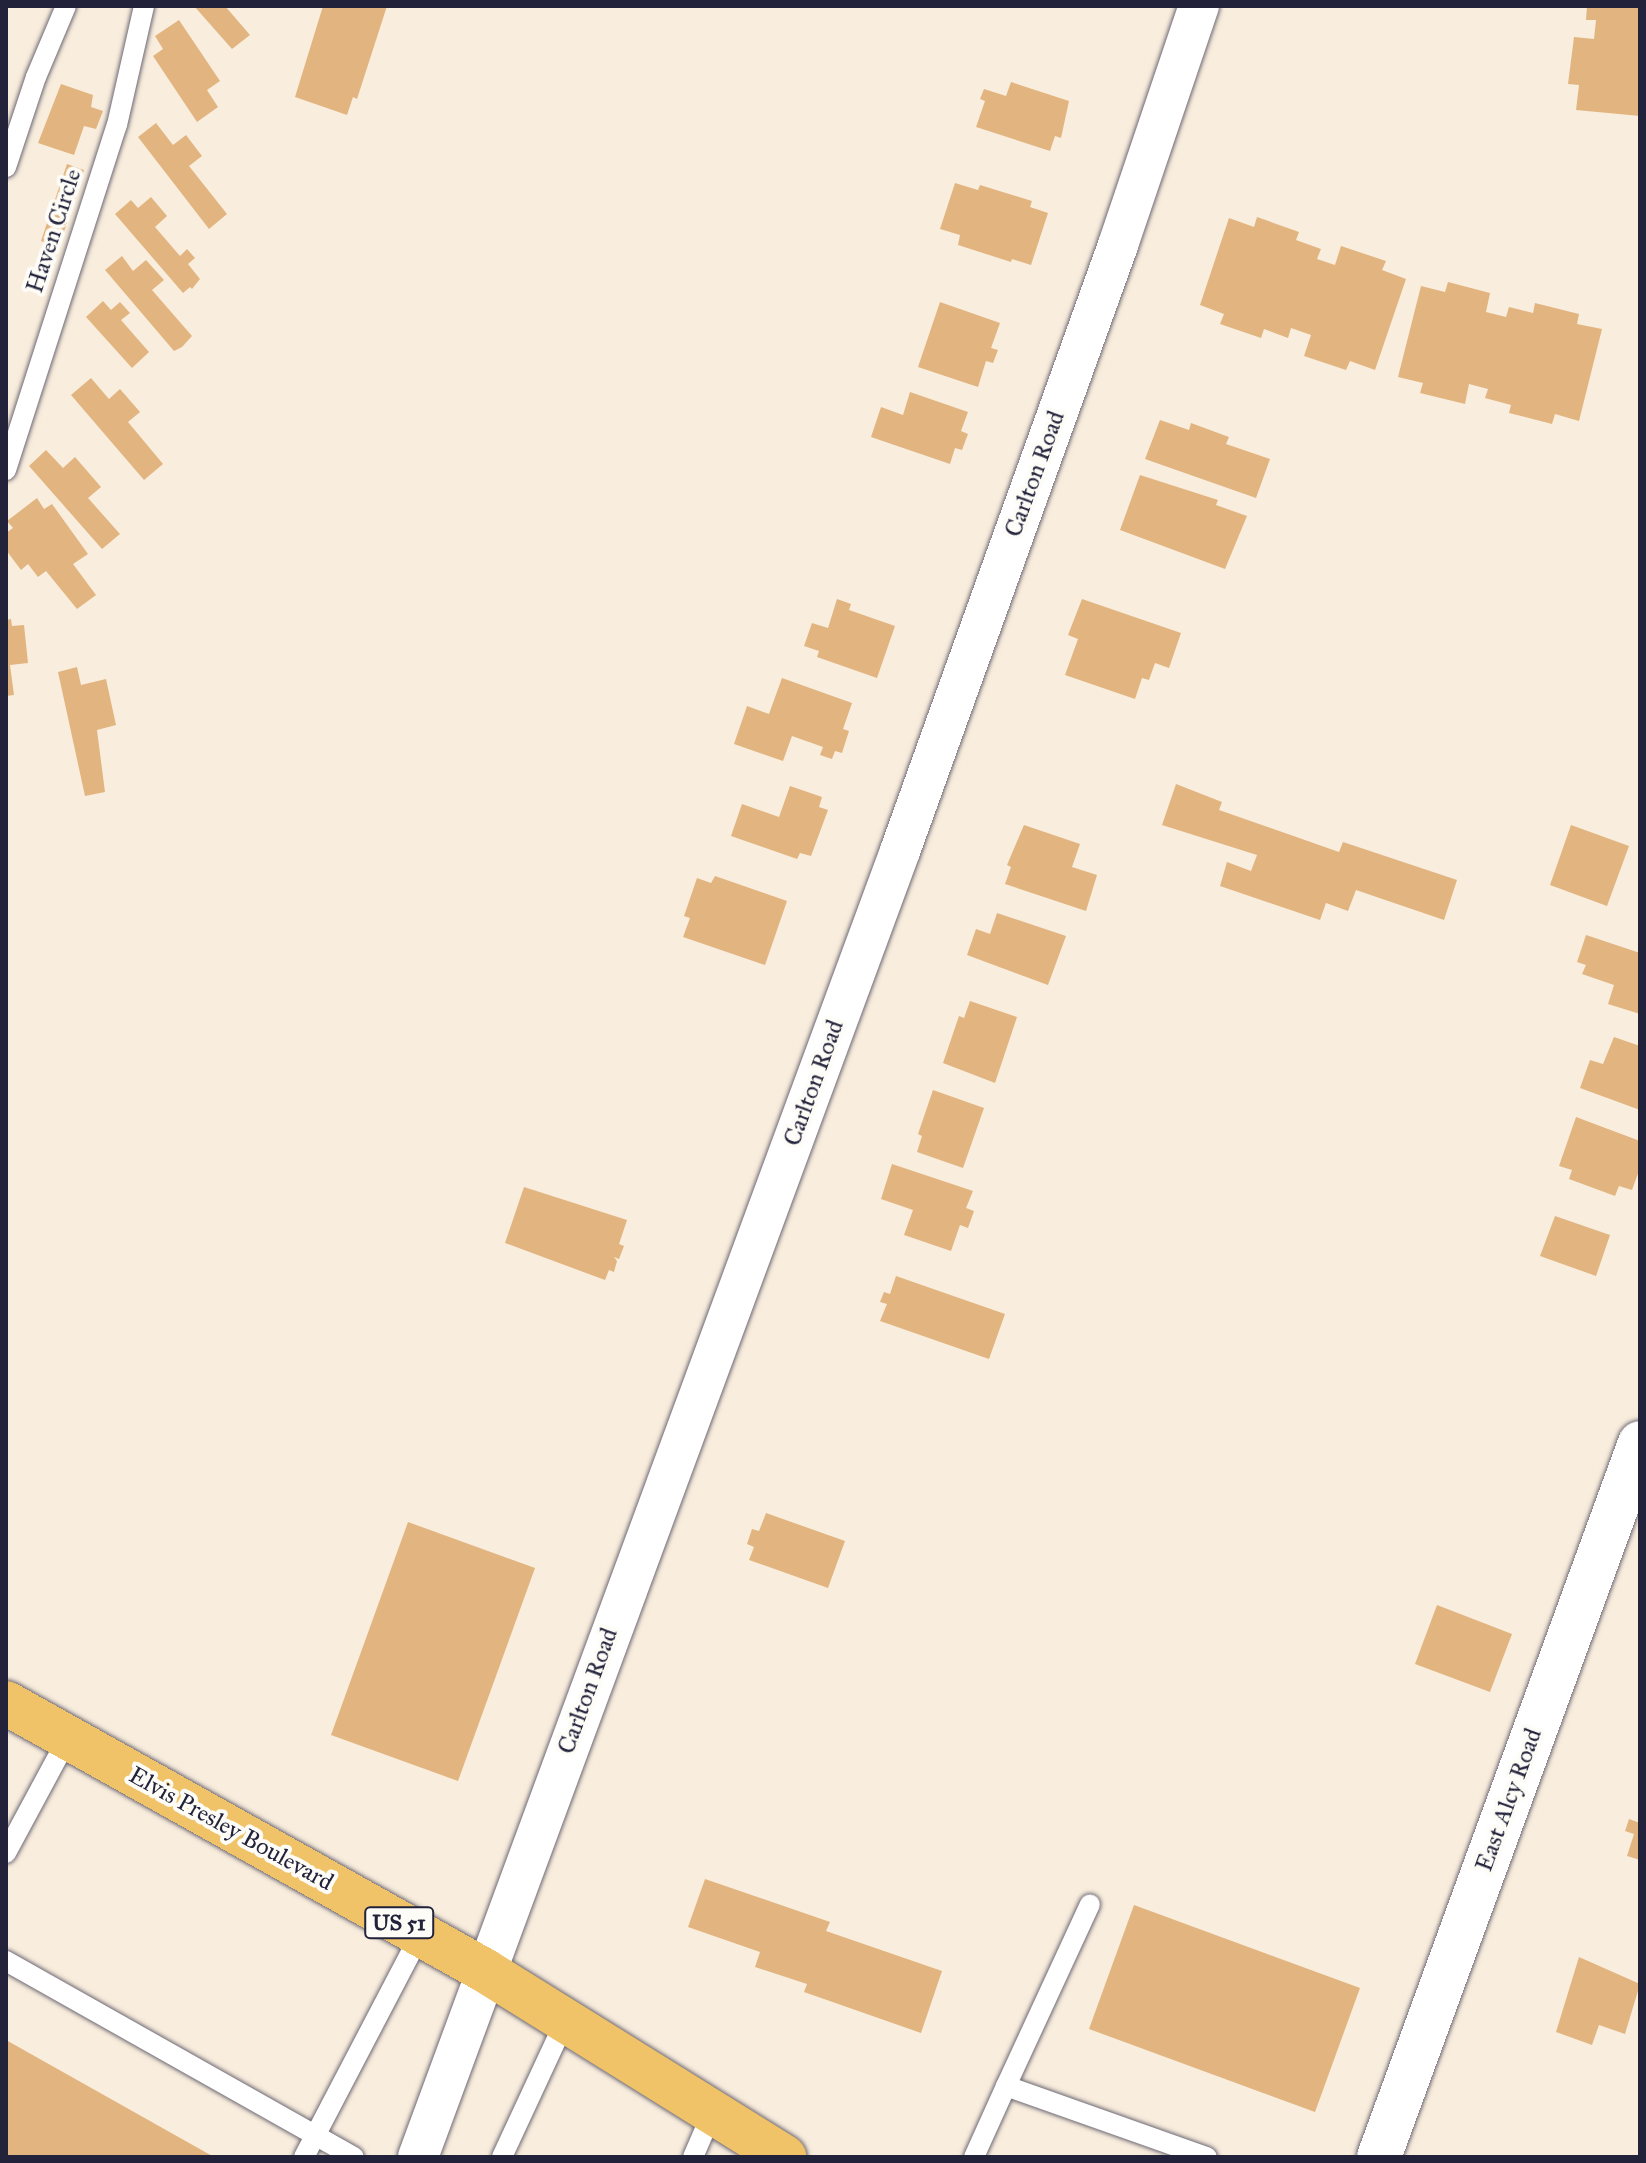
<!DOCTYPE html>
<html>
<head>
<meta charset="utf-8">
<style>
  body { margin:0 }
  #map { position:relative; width:1646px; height:2163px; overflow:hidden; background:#f9eddd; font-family:"IM FELL Great Primer",serif }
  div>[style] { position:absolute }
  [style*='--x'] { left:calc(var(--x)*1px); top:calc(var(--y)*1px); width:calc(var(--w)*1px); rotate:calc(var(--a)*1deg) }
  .building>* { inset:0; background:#e2b580 }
  .roads { filter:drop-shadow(0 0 2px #6d6974) drop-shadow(0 0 2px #6d6974) }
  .service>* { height:20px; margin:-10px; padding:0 10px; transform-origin:10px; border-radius:10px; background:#fff }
  .minor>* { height:40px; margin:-20px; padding:0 20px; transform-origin:20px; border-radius:20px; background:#fff }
  .tertiary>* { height:44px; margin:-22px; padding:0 22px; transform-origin:22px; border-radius:22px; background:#fff }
  .primary>* { height:44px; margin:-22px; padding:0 22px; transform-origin:22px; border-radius:22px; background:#f1c369 }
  span { translate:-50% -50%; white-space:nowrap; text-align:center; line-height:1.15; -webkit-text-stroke:8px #fdfcf7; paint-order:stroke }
  .shield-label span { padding:2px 6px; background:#fdfcf7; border:2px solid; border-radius:6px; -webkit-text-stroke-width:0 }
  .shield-label { font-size:22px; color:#22223b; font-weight:700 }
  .street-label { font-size:24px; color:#22223b }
  .frame { position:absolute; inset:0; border:8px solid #22223b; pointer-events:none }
</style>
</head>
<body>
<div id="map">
  <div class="building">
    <div style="clip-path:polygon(194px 6px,225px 6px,250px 35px,232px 49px)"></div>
    <div style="clip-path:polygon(323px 6px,387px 6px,357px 99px,353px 97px,347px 115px,295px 97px)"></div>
    <div style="clip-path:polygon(1587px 6px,1640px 6px,1640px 116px,1576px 110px,1579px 85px,1568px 84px,1574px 37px,1594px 39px,1596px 20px,1586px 20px)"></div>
    <div style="clip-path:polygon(179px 20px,220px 81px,207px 90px,218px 107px,197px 122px,153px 56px,163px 49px,155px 36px)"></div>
    <div style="clip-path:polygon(1011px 82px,1069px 101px,1061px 138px,1055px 136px,1050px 151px,976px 127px,985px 101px,980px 99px,984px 89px,1006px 96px)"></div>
    <div style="clip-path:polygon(61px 84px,93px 95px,91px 107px,103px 111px,96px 129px,84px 126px,74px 155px,38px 143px)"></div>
    <div style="clip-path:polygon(156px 123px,173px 145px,186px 135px,202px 156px,189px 166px,227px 214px,209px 229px,138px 137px)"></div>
    <div style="clip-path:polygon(67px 164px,84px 170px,59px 247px,41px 241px)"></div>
    <div style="clip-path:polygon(955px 183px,978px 190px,980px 185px,1032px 201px,1030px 207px,1048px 213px,1031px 265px,1012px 259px,1011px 262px,958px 245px,960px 235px,940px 229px)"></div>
    <div style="clip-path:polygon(151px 197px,167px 216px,155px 227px,180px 256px,187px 249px,195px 258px,188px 264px,200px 279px,192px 289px,190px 287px,183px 293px,115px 214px,131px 200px,138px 208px)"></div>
    <div style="clip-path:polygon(1257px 217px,1299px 232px,1296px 240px,1321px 249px,1317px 259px,1335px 265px,1341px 246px,1386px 261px,1382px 270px,1406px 279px,1375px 370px,1350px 361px,1346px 370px,1304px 356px,1311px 335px,1291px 328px,1288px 338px,1264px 329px,1261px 338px,1220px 324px,1224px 314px,1200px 305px,1229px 218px,1254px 227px)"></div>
    <div style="clip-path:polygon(122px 256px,133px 271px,146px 260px,164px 280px,152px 290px,192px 336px,182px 347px,174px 351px,105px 270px)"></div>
    <div style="clip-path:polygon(1448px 282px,1490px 293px,1486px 312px,1506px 317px,1509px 307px,1533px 313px,1535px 303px,1579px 314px,1577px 324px,1602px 329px,1579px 421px,1555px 414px,1552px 424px,1509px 413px,1511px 405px,1485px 398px,1488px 389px,1469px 384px,1465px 404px,1420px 393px,1423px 383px,1398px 377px,1421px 286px,1445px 292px)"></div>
    <div style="clip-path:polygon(103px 301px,111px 310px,120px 302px,130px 313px,121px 320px,149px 352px,132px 368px,86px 317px)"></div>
    <div style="clip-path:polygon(940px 302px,1000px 323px,991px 348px,998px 350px,993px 363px,986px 361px,978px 387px,918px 367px)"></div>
    <div style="clip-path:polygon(91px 378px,109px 399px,120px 389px,140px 412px,128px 422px,163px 464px,144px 480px,71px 395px)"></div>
    <div style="clip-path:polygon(910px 392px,968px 412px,961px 431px,968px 434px,962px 450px,955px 448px,950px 464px,871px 437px,881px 407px,903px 415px)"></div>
    <div style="clip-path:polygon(1160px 420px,1189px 430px,1191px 423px,1229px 437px,1226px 444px,1270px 459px,1256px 498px,1145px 459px)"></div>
    <div style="clip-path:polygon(46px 450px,63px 468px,75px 457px,101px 487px,88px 498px,120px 534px,102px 549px,29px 466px)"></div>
    <div style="clip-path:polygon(1140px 475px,1218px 500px,1216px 505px,1247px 516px,1225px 569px,1120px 530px)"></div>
    <div style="clip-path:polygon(37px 498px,44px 509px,52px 504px,88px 554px,73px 564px,96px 595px,77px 609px,46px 571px,38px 577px,28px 564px,21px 570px,6px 550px,6px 533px,13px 528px,7px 521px)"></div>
    <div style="clip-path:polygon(837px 599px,851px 604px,849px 610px,895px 626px,877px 678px,817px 657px,819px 651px,804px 646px,812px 623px,828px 628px)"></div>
    <div style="clip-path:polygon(1082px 599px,1181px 633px,1169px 668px,1155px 663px,1149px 680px,1142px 678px,1135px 699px,1065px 675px,1078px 639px,1068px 635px)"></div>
    <div style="clip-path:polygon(11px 619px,12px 626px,24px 625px,28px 663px,10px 665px,14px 695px,6px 696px,6px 620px)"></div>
    <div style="clip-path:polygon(77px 667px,81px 685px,106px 679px,116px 725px,97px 730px,105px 792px,85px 796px,58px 672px)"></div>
    <div style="clip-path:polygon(782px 678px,852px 703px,843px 729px,849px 731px,842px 753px,835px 751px,832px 759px,820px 755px,823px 747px,792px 736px,783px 761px,734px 744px,747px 706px,769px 714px)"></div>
    <div style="clip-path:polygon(1176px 784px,1222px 802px,1219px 810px,1339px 852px,1343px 842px,1457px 880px,1444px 920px,1356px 890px,1348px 911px,1326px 903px,1320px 920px,1220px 886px,1227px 862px,1251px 871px,1257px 855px,1162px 825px)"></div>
    <div style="clip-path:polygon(790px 786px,822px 797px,819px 807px,828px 810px,811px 856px,800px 853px,797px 859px,731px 836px,742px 804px,779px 817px)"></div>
    <div style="clip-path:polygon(1024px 825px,1080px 844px,1072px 867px,1097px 875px,1086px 911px,1005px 884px,1011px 867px,1007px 865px)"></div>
    <div style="clip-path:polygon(1571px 825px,1629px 846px,1607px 906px,1550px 885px)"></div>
    <div style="clip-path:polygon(715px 876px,787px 901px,765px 965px,683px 937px,690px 918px,684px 916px,697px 878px,711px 883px)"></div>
    <div style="clip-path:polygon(997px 913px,1066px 936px,1048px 985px,967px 955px,976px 929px,990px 934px)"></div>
    <div style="clip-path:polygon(1586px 935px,1640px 953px,1640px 1014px,1608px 1004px,1614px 985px,1582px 974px,1586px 965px,1577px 962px)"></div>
    <div style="clip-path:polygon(970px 1001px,1017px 1017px,995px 1083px,943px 1063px,959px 1016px,964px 1018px)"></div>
    <div style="clip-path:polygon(1614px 1037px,1640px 1046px,1640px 1110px,1580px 1088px,1590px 1060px,1603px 1064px)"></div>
    <div style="clip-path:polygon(933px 1090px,984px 1108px,963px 1168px,917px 1152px,922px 1136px,918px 1134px)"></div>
    <div style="clip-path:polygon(1576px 1117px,1640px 1141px,1640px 1168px,1632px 1190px,1619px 1186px,1615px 1196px,1569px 1179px,1572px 1170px,1559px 1166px)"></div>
    <div style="clip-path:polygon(892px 1164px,973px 1191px,966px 1208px,974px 1211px,968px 1228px,960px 1225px,951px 1251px,904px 1235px,913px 1210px,881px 1199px)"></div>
    <div style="clip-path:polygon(524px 1187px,627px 1220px,619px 1244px,624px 1246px,619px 1259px,614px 1257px,617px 1261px,614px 1272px,609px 1270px,605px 1280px,505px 1243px)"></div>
    <div style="clip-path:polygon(1555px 1216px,1610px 1235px,1596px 1276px,1540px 1256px)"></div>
    <div style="clip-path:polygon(896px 1276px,1005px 1314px,989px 1359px,880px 1321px,887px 1304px,880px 1302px,884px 1292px,890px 1294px)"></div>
    <div style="clip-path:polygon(766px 1513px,845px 1541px,828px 1588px,749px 1560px,754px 1547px,747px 1544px,752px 1529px,759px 1531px)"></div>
    <div style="clip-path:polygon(408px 1522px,535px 1568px,458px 1781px,331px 1735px)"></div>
    <div style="clip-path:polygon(1437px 1605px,1512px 1634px,1490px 1692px,1415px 1664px)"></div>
    <div style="clip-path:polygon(1629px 1819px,1640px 1823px,1640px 1860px,1627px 1856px,1634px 1834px,1625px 1831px)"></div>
    <div style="clip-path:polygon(705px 1879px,830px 1922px,826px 1931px,942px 1971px,921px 2033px,804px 1992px,807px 1984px,755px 1967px,760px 1952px,688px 1927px)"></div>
    <div style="clip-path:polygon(1134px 1905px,1360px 1988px,1315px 2112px,1089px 2029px)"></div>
    <div style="clip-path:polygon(1579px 1957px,1640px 1984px,1625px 2034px,1599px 2025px,1592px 2045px,1556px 2032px)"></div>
    <div style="clip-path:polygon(6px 2040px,214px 2157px,6px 2157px)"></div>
  </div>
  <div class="roads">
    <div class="service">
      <div style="--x:6;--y:167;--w:95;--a:-71.6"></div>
      <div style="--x:36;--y:77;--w:77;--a:-67.1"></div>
      <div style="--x:6;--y:470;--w:362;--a:-72.2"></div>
      <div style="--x:117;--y:125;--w:122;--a:-77.2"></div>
      <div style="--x:6;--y:1853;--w:131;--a:-61.7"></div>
      <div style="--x:6;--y:1961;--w:399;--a:29.4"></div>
      <div style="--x:1006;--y:2086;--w:200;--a:-65.2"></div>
      <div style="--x:304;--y:2157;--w:250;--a:-62.4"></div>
      <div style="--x:502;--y:2157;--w:150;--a:-65.1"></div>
      <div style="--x:693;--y:2157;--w:48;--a:-66.6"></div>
      <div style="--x:974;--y:2157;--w:78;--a:-65.7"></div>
      <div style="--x:1006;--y:2086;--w:213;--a:19.5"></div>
    </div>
    <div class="minor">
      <div style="--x:418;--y:2157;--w:1392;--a:-69.74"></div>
      <div style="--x:900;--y:851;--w:644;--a:-70.21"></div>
      <div style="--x:1118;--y:245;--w:252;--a:-71.3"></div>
    </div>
    <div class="tertiary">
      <div style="--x:1379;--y:2157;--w:760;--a:-69.92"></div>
    </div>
    <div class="primary">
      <div style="--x:6;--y:1703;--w:548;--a:29.19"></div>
      <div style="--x:484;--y:1970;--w:354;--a:31.9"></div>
    </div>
  </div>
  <div class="shield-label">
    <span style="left:399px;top:1923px">US 51</span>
  </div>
  <div class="street-label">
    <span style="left:54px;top:231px;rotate:-72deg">Haven Circle</span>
    <span style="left:1035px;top:474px;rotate:-70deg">Carlton Road</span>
    <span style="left:814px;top:1083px;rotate:-70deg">Carlton Road</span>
    <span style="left:588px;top:1691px;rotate:-70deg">Carlton Road</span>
    <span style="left:1509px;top:1800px;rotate:-70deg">East Alcy Road</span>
    <span style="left:231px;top:1829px;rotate:29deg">Elvis Presley Boulevard</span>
  </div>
  <div class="frame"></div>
</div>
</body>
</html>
